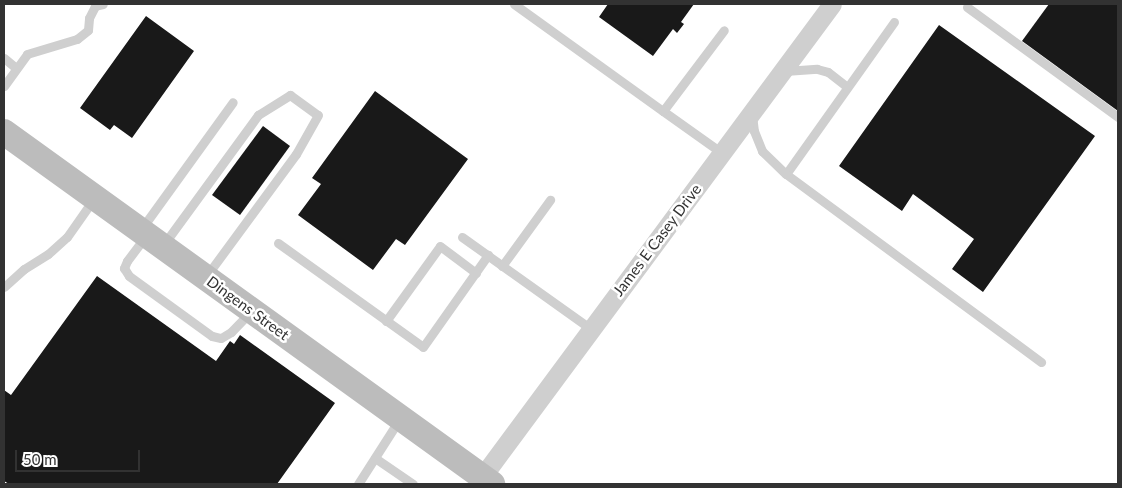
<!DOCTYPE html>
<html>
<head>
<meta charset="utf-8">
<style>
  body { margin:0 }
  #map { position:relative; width:1122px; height:488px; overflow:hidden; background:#fff; font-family:Lato,sans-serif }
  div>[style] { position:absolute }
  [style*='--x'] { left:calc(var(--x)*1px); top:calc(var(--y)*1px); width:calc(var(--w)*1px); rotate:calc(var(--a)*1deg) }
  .building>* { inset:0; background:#191919 }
  .lane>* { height:9px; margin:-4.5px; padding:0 4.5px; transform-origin:4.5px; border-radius:4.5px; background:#cfcfcf }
  .street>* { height:19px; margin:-9.5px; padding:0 9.5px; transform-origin:9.5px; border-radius:9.5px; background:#cfcfcf }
  .secondary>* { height:26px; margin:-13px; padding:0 13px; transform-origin:13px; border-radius:13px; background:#bcbcbc }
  span { translate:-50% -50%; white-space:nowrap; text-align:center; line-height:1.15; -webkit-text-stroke:5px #fff; paint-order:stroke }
  .street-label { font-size:15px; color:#323232 }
  .frame { position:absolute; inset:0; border:5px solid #323232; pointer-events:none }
  .scale { position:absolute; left:15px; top:450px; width:125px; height:22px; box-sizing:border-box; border:2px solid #323232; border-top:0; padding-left:6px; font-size:15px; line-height:18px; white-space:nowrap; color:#323232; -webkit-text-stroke:4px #fff; paint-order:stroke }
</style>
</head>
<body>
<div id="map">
  <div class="building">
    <div style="clip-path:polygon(608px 4px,694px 4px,681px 22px,684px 24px,677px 33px,673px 29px,653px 56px,599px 17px)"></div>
    <div style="clip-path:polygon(1049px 4px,1118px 4px,1118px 111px,1022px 41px)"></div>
    <div style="clip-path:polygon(146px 16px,194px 51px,132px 138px,114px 125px,110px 130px,80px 108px)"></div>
    <div style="clip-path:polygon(939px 25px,1095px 136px,983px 292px,952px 269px,974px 239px,913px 194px,902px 211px,839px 166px)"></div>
    <div style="clip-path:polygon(375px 91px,468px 159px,405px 245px,396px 239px,373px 270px,298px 215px,321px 184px,312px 178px)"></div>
    <div style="clip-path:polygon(263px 126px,290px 146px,240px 215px,212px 195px)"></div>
    <div style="clip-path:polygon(97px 276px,216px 361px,230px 341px,234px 344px,240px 335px,335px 403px,277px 484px,9px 484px,4px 481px,4px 390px,11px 395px)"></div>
  </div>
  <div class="lane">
    <div style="--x:514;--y:4;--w:183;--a:35.7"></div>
    <div style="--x:967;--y:7;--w:187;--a:36.1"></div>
    <div style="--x:894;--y:22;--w:186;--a:125.4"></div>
    <div style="--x:786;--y:174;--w:317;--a:36.4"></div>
    <div style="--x:4;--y:58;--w:16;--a:40"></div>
    <div style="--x:785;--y:71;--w:32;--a:-4"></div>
    <div style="--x:817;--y:69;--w:11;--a:15"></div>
    <div style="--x:828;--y:72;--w:24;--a:38"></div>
    <div style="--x:4;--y:86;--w:39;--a:-54"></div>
    <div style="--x:27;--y:54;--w:52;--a:-16.7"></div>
    <div style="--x:77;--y:39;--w:14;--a:-39"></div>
    <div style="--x:88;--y:30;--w:12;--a:-85"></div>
    <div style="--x:89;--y:18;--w:13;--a:-63"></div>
    <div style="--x:95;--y:6;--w:8;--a:-14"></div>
    <div style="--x:752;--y:115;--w:16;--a:83"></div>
    <div style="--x:754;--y:131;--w:22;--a:68"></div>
    <div style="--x:762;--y:151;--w:33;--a:44"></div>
    <div style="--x:722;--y:153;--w:72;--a:-144.6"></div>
    <div style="--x:663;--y:111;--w:101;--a:-53"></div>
    <div style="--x:142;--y:228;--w:155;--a:-54.2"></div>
    <div style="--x:145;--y:237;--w:30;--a:127"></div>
    <div style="--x:127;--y:261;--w:8;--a:113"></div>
    <div style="--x:124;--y:268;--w:9;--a:58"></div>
    <div style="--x:129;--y:276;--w:102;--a:35.9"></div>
    <div style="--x:212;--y:336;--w:9;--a:13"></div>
    <div style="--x:221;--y:338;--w:12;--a:-31"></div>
    <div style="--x:231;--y:332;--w:28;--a:-46"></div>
    <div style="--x:462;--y:237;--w:158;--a:35.5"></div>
    <div style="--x:278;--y:243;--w:178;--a:35.6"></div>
    <div style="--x:423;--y:347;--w:113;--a:-54.8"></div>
    <div style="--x:164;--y:244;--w:160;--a:-53.9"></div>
    <div style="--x:258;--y:115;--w:38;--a:-32"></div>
    <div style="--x:290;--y:95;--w:34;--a:36"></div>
    <div style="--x:318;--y:115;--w:45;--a:119.4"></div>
    <div style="--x:296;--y:154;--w:150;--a:126.3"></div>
    <div style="--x:502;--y:266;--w:82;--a:-54"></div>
    <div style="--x:4;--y:287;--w:27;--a:-42"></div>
    <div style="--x:24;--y:269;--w:28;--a:-32"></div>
    <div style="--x:48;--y:254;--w:25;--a:-42"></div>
    <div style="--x:67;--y:237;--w:45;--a:-54.9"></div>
    <div style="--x:386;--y:321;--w:92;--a:-54.2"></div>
    <div style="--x:440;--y:246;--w:45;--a:36.9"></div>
    <div style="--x:375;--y:458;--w:46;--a:34.4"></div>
    <div style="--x:358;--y:484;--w:76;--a:-57.4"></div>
  </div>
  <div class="street">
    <div style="--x:482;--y:477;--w:588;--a:-53.5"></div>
  </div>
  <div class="secondary">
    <div style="--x:4;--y:132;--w:602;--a:35.8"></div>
  </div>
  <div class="street-label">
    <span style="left:657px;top:240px;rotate:-53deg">James E Casey Drive</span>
    <span style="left:248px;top:308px;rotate:36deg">Dingens Street</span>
  </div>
  <div class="frame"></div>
  <div class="scale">50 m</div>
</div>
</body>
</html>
